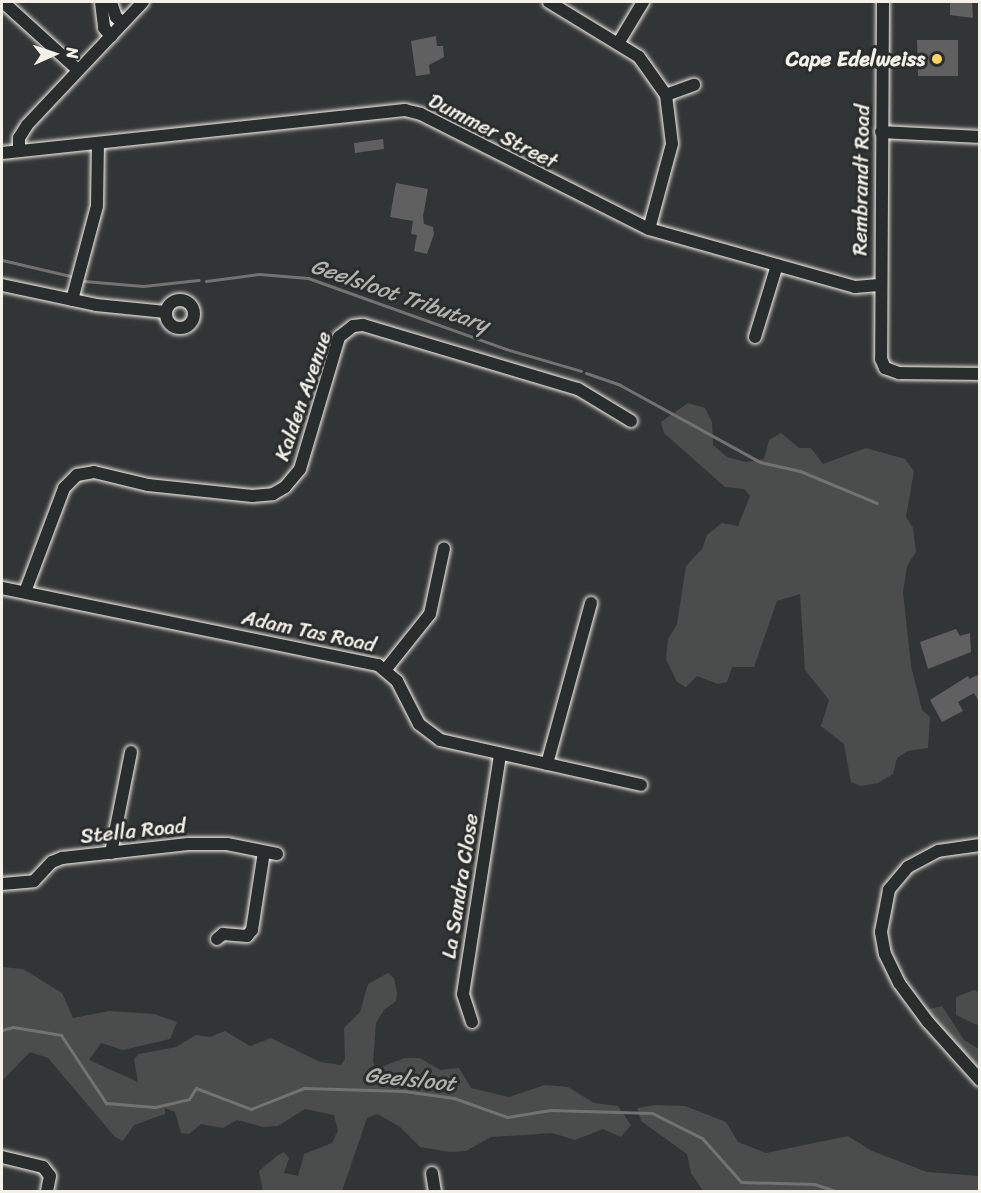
<!DOCTYPE html>
<html>
<head>
<meta charset="utf-8">
<style>
  body { margin:0 }
  #map { position:relative; width:981px; height:1193px; overflow:hidden; background:#323535; font-family:Sriracha,sans-serif }
  div>[style] { position:absolute }
  [style*='--x'] { left:calc(var(--x)*1px); top:calc(var(--y)*1px); width:calc(var(--w)*1px); rotate:calc(var(--a)*1deg) }
  .green>* { inset:0; background:#4b4d4c }
  .stream>* { height:3px; margin:-1.5px; padding:0 1.5px; transform-origin:1.5px; border-radius:1.5px; background:#727370 }
  .building>* { inset:0; background:#5f605f }
  .roads { filter:drop-shadow(0 0 2px #f4f1e8) drop-shadow(0 0 2px #f4f1e8) }
  .minor>* { height:12px; margin:-6px; padding:0 6px; transform-origin:6px; border-radius:6px; background:#2a2d2e }
  .minor>.ring { margin:-6px; padding:0; box-sizing:content-box; background:none; border:12px solid #2a2d2e; border-radius:50% }
  .dots>* { width:16px; height:16px; translate:-50% -50%; box-sizing:border-box; border:3px solid #2a2d2e; border-radius:50% }
  span { translate:-50% -50%; white-space:nowrap; text-align:center; line-height:1.15; -webkit-text-stroke:6px #2a2d2e; paint-order:stroke }
  .poi-label { font-size:21px; color:#f4f1e8; font-weight:700 }
  .right { translate:-100% -50%; text-align:right }
  .street-label { font-size:21px; color:#f4f1e8 }
  .water-label { font-size:22px; color:#b3b2ac; font-style:italic }
  .frame { position:absolute; inset:0; border:3px solid #f4f1e8; pointer-events:none }
  .north { position:absolute; left:24px; top:24px; width:60px; height:60px; -webkit-text-stroke:4px #2a2d2e; paint-order:stroke; rotate:87deg; font-size:16px; font-weight:700; line-height:24px; text-align:center; color:#f4f1e8 }
  .north::after { content:''; display:block; margin:auto; width:21px; height:27px; background:#f4f1e8; clip-path:polygon(50% 0,100% 100%,50% 72%,0 100%) }
</style>
</head>
<body>
<div id="map">
  <div class="green">
    <div style="clip-path:polygon(688px 403px,705px 408px,712px 422px,713px 445px,727px 457px,746px 462px,764px 459px,769px 440px,781px 433px,799px 448px,811px 448px,823px 464px,866px 448px,905px 459px,914px 471px,906px 517px,913px 528px,916px 552px,907px 566px,903px 592px,911px 666px,922px 710px,930px 717px,928px 748px,908px 751px,897px 758px,893px 774px,878px 783px,861px 786px,851px 782px,844px 744px,821px 726px,829px 700px,805px 670px,800px 594px,777px 601px,754px 667px,732px 667px,727px 682px,718px 684px,697px 676px,686px 687px,677px 682px,666px 659px,668px 639px,677px 624px,686px 566px,702px 549px,707px 535px,722px 523px,738px 526px,750px 496px,744px 489px,725px 487px,664px 433px,661px 422px)"></div>
    <div style="clip-path:polygon(2px 967px,23px 969px,62px 993px,73px 1018px,109px 1011px,154px 1014px,177px 1022px,170px 1039px,123px 1050px,101px 1043px,89px 1060px,138px 1082px,134px 1059px,139px 1054px,176px 1047px,196px 1035px,210px 1037px,225px 1031px,250px 1046px,271px 1038px,320px 1062px,341px 1065px,345px 1059px,344px 1028px,360px 1012px,368px 984px,388px 973px,394px 978px,397px 993px,396px 1001px,384px 1010px,376px 1023px,373px 1062px,376px 1069px,405px 1058px,420px 1058px,440px 1070px,459px 1068px,471px 1088px,509px 1097px,545px 1085px,568px 1087px,594px 1103px,618px 1106px,631px 1125px,621px 1137px,603px 1129px,575px 1140px,552px 1133px,491px 1137px,466px 1151px,450px 1152px,420px 1147px,399px 1126px,377px 1114px,367px 1118px,342px 1191px,263px 1191px,259px 1171px,277px 1156px,284px 1152px,289px 1158px,284px 1173px,298px 1176px,304px 1154px,332px 1143px,338px 1130px,334px 1115px,305px 1109px,278px 1126px,263px 1127px,237px 1120px,223px 1128px,201px 1124px,189px 1134px,181px 1133px,175px 1112px,165px 1108px,165px 1114px,134px 1125px,123px 1141px,115px 1137px,48px 1058px,30px 1052px,2px 1081px)"></div>
    <div style="clip-path:polygon(974px 990px,979px 992px,979px 1026px,956px 1015px,956px 997px)"></div>
    <div style="clip-path:polygon(942px 1006px,964px 1040px,979px 1049px,979px 1076px,925px 1010px)"></div>
    <div style="clip-path:polygon(656px 1105px,685px 1106px,726px 1122px,738px 1142px,766px 1153px,848px 1136px,872px 1151px,927px 1172px,979px 1176px,979px 1191px,703px 1191px,691px 1173px,687px 1154px,641px 1121px,637px 1108px)"></div>
  </div>
  <div class="stream">
    <div style="--x:2;--y:260;--w:70;--a:13.2"></div>
    <div style="--x:84;--y:281;--w:59;--a:4.8"></div>
    <div style="--x:143;--y:286;--w:56;--a:-6.1"></div>
    <div style="--x:206;--y:281;--w:53;--a:-7.5"></div>
    <div style="--x:259;--y:274;--w:49;--a:4.7"></div>
    <div style="--x:308;--y:278;--w:210;--a:19.7"></div>
    <div style="--x:506;--y:349;--w:78;--a:16.3"></div>
    <div style="--x:586;--y:373;--w:36;--a:19"></div>
    <div style="--x:620;--y:385;--w:160;--a:28.8"></div>
    <div style="--x:760;--y:462;--w:41;--a:12.7"></div>
    <div style="--x:800;--y:471;--w:83;--a:22.6"></div>
    <div style="--x:2;--y:1030;--w:11;--a:-15"></div>
    <div style="--x:13;--y:1027;--w:49;--a:9.5"></div>
    <div style="--x:61;--y:1035;--w:82;--a:56.5"></div>
    <div style="--x:106;--y:1103;--w:49;--a:4.7"></div>
    <div style="--x:155;--y:1107;--w:35;--a:-13"></div>
    <div style="--x:189;--y:1099;--w:13;--a:-58"></div>
    <div style="--x:196;--y:1088;--w:59;--a:20.9"></div>
    <div style="--x:251;--y:1109;--w:57;--a:-21.6"></div>
    <div style="--x:304;--y:1088;--w:100;--a:1.7"></div>
    <div style="--x:404;--y:1091;--w:50;--a:8"></div>
    <div style="--x:454;--y:1098;--w:56;--a:19.7"></div>
    <div style="--x:507;--y:1117;--w:44;--a:-9.2"></div>
    <div style="--x:550;--y:1110;--w:102;--a:1.7"></div>
    <div style="--x:652;--y:1113;--w:56;--a:26.6"></div>
    <div style="--x:702;--y:1138;--w:59;--a:48.4"></div>
    <div style="--x:741;--y:1182;--w:73;--a:1.6"></div>
    <div style="--x:814;--y:1184;--w:25;--a:18"></div>
  </div>
  <div class="building">
    <div style="clip-path:polygon(950px 2px,972px 2px,973px 18px,950px 15px)"></div>
    <div style="clip-path:polygon(436px 36px,437px 46px,443px 46px,444px 57px,429px 65px,430px 74px,416px 76px,411px 41px)"></div>
    <div style="clip-path:polygon(917px 40px,958px 40px,958px 76px,918px 76px)"></div>
    <div style="clip-path:polygon(383px 139px,384px 149px,355px 153px,354px 143px)"></div>
    <div style="clip-path:polygon(396px 183px,428px 189px,423px 216px,424px 224px,433px 227px,434px 234px,427px 254px,414px 251px,417px 235px,411px 234px,413px 221px,390px 217px)"></div>
    <div style="clip-path:polygon(956px 629px,960px 636px,970px 633px,971px 652px,928px 669px,920px 642px)"></div>
    <div style="clip-path:polygon(980px 674px,980px 704px,974px 693px,958px 702px,963px 711px,942px 722px,930px 700px,968px 676px,969px 679px)"></div>
  </div>
  <div class="roads">
    <div class="minor">
      <div style="--x:3;--y:2;--w:101;--a:42.2"></div>
      <div style="--x:101;--y:2;--w:26;--a:83"></div>
      <div style="--x:104;--y:28;--w:11;--a:49"></div>
      <div style="--x:111;--y:2;--w:16;--a:72"></div>
      <div style="--x:116;--y:17;--w:9;--a:41"></div>
      <div style="--x:549;--y:2;--w:105;--a:31.4"></div>
      <div style="--x:639;--y:57;--w:47;--a:54.6"></div>
      <div style="--x:666;--y:95;--w:49;--a:83"></div>
      <div style="--x:672;--y:144;--w:88;--a:105.1"></div>
      <div style="--x:883;--y:2;--w:357;--a:90.3"></div>
      <div style="--x:881;--y:359;--w:10;--a:66"></div>
      <div style="--x:885;--y:368;--w:15;--a:20"></div>
      <div style="--x:899;--y:373;--w:81;--a:0.7"></div>
      <div style="--x:619;--y:42;--w:47;--a:-59"></div>
      <div style="--x:666;--y:95;--w:30;--a:-20"></div>
      <div style="--x:881;--y:132;--w:99;--a:2.9"></div>
      <div style="--x:19;--y:151;--w:13;--a:-90"></div>
      <div style="--x:19;--y:138;--w:15;--a:-58"></div>
      <div style="--x:27;--y:125;--w:169;--a:-46.7"></div>
      <div style="--x:2;--y:153;--w:405;--a:-6.1"></div>
      <div style="--x:405;--y:110;--w:16;--a:14"></div>
      <div style="--x:421;--y:114;--w:255;--a:26.8"></div>
      <div style="--x:649;--y:229;--w:214;--a:15.7"></div>
      <div style="--x:855;--y:287;--w:24;--a:-5"></div>
      <div style="--x:2;--y:285;--w:96;--a:12"></div>
      <div style="--x:96;--y:305;--w:70;--a:5.7"></div>
      <div style="--x:72;--y:300;--w:97;--a:-75.1"></div>
      <div style="--x:97;--y:206;--w:63;--a:-89.1"></div>
      <div class="ring" style="left:166px;top:300px;width:16px;height:16px"></div>
      <div style="--x:755;--y:337;--w:75;--a:-73"></div>
      <div style="--x:2;--y:588;--w:384;--a:11.6"></div>
      <div style="--x:378;--y:665;--w:25;--a:40"></div>
      <div style="--x:397;--y:681;--w:48;--a:62.9"></div>
      <div style="--x:419;--y:724;--w:26;--a:37"></div>
      <div style="--x:440;--y:740;--w:206;--a:12.6"></div>
      <div style="--x:25;--y:592;--w:111;--a:-69.4"></div>
      <div style="--x:64;--y:488;--w:18;--a:-45"></div>
      <div style="--x:77;--y:475;--w:17;--a:-10"></div>
      <div style="--x:94;--y:472;--w:56;--a:13.5"></div>
      <div style="--x:148;--y:485;--w:105;--a:6"></div>
      <div style="--x:252;--y:496;--w:21;--a:-5"></div>
      <div style="--x:273;--y:494;--w:14;--a:-30"></div>
      <div style="--x:285;--y:487;--w:23;--a:-50"></div>
      <div style="--x:300;--y:469;--w:138;--a:-73.5"></div>
      <div style="--x:339;--y:337;--w:18;--a:-38"></div>
      <div style="--x:353;--y:326;--w:10;--a:-6"></div>
      <div style="--x:363;--y:325;--w:224;--a:16.6"></div>
      <div style="--x:578;--y:389;--w:62;--a:31.1"></div>
      <div style="--x:386;--y:669;--w:70;--a:-51.3"></div>
      <div style="--x:430;--y:614;--w:67;--a:-78"></div>
      <div style="--x:547;--y:764;--w:167;--a:-74.7"></div>
      <div style="--x:980;--y:845;--w:42;--a:171.9"></div>
      <div style="--x:938;--y:851;--w:34;--a:152"></div>
      <div style="--x:908;--y:867;--w:30;--a:130"></div>
      <div style="--x:889;--y:890;--w:43;--a:100.8"></div>
      <div style="--x:881;--y:932;--w:22;--a:80"></div>
      <div style="--x:885;--y:954;--w:32;--a:64"></div>
      <div style="--x:899;--y:983;--w:49;--a:53.4"></div>
      <div style="--x:928;--y:1022;--w:78;--a:48.1"></div>
      <div style="--x:111;--y:853;--w:103;--a:-78.8"></div>
      <div style="--x:2;--y:884;--w:32;--a:-5"></div>
      <div style="--x:34;--y:881;--w:26;--a:-47"></div>
      <div style="--x:52;--y:862;--w:11;--a:-22"></div>
      <div style="--x:62;--y:858;--w:127;--a:-6.3"></div>
      <div style="--x:188;--y:844;--w:39;--a:0"></div>
      <div style="--x:227;--y:844;--w:51;--a:11.3"></div>
      <div style="--x:217;--y:939;--w:8;--a:-40"></div>
      <div style="--x:223;--y:934;--w:24;--a:5"></div>
      <div style="--x:247;--y:936;--w:8;--a:-50"></div>
      <div style="--x:252;--y:930;--w:79;--a:-81.3"></div>
      <div style="--x:472;--y:1022;--w:29;--a:-108"></div>
      <div style="--x:463;--y:994;--w:243;--a:-81.2"></div>
      <div style="--x:2;--y:1157;--w:42;--a:13.7"></div>
      <div style="--x:43;--y:1167;--w:11;--a:52"></div>
      <div style="--x:50;--y:1176;--w:16;--a:101"></div>
      <div style="--x:432;--y:1173;--w:19;--a:81"></div>
    </div>
  </div>
  <div class="dots">
    <div style="left:937px;top:59px;background:#ffd166"></div>
  </div>
  <div class="poi-label">
    <span class="right" style="left:925px;top:59px">Cape Edelweiss</span>
  </div>
  <div class="street-label">
    <span style="left:493px;top:131px;rotate:27deg">Dummer Street</span>
    <span style="left:861px;top:180px;rotate:-89deg">Rembrandt Road</span>
    <span style="left:303px;top:396px;rotate:-71deg">Kalden Avenue</span>
    <span style="left:309px;top:631px;rotate:12deg">Adam Tas Road</span>
    <span style="left:133px;top:831px;rotate:-6deg">Stella Road</span>
    <span style="left:460px;top:886px;rotate:-81deg">La Sandra Close</span>
  </div>
  <div class="water-label">
    <span style="left:400px;top:295px;rotate:19deg">Geelsloot Tributary</span>
    <span style="left:410px;top:1079px;rotate:6deg">Geelsloot</span>
  </div>
  <div class="frame"></div>
  <div class="north">N</div>
</div>
</body>
</html>
